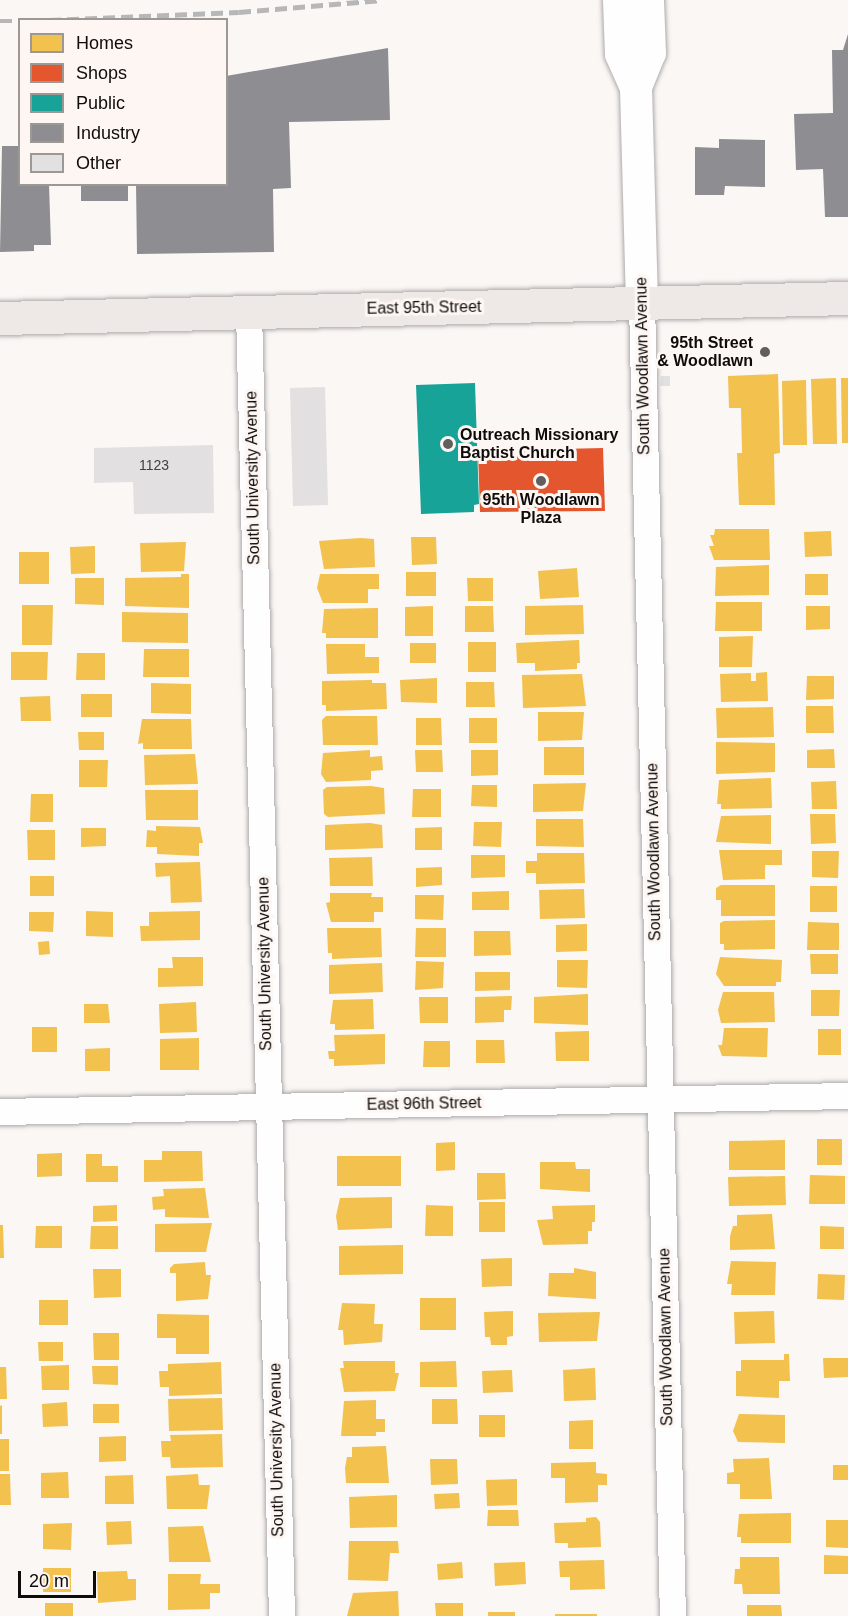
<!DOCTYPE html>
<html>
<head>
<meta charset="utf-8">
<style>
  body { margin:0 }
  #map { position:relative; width:848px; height:1616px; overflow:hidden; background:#fbf7f5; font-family:Helvetica,sans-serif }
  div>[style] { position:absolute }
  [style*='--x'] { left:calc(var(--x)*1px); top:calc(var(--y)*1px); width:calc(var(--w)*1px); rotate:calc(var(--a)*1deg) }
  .homes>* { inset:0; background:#f2c14e }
  .shops>* { inset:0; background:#e4572e }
  .public>* { inset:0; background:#17a398 }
  .industry>* { inset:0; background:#8d8d92 }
  .building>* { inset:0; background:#e2e0e0 }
  .roads { filter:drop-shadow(0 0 2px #aeabaa) drop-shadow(0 0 2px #aeabaa) }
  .minor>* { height:26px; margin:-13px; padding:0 13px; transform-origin:13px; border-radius:13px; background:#fefefe }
  .tertiary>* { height:32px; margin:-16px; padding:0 16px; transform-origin:16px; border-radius:16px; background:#fefefe }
  .primary>* { height:33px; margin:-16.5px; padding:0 16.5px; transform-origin:16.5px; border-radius:16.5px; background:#eee9e6 }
  .rail>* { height:4.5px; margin-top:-2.25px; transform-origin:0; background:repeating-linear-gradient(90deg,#b8b7b7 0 12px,transparent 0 18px) }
  .dots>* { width:16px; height:16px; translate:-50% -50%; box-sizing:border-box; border:3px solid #fdf6f3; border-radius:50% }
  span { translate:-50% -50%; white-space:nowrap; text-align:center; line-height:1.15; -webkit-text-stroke:6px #fdf6f3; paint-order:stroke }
  .number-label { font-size:14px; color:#444241 }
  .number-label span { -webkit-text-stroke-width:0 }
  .street-label { font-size:16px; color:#0e0c0b }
  .poi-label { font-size:16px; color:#0e0c0b; font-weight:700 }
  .right { translate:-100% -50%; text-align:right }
  .left { translate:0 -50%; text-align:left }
  .legend { position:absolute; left:18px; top:18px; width:210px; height:168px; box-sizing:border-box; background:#fdf6f3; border:2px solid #9d9896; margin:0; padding:8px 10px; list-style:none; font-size:18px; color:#0e0c0b }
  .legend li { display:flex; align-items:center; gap:12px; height:30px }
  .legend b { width:30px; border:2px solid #9d9896 }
  .scale { position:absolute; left:18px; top:1571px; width:78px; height:27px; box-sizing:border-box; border:3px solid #0e0c0b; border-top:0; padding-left:8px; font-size:18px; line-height:21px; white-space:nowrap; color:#0e0c0b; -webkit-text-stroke:4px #fdf6f3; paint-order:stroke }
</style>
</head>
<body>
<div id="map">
  <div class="homes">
    <div style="clip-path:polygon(778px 374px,780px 453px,774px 454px,775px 505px,739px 505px,737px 453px,742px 453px,741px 408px,729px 408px,728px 376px)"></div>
    <div style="clip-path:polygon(836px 378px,837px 444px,813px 444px,811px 379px)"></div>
    <div style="clip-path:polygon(841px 378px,848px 378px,848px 443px,842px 443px)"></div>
    <div style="clip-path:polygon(806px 380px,807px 445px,783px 445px,782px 381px)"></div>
    <div style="clip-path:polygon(715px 529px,769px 529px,770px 560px,714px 560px,709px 546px,714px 546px,710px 535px,714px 535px)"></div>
    <div style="clip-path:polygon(831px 531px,832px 556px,805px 557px,804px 532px)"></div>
    <div style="clip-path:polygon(411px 537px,436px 537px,437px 564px,412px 565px)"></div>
    <div style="clip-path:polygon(360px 538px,374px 539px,375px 567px,324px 569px,319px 541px)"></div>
    <div style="clip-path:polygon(186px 542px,184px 571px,141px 572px,140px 543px)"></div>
    <div style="clip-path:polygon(95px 546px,95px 573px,71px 574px,70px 547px)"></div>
    <div style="clip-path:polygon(19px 552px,49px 552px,49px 584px,19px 584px)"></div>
    <div style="clip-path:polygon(769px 565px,769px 595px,715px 596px,716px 567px)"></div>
    <div style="clip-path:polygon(577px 568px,579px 597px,540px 599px,538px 571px)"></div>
    <div style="clip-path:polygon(406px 572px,436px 572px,436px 596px,406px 596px)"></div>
    <div style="clip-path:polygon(181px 574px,189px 574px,189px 608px,125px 606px,125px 578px,181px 577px)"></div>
    <div style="clip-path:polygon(320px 574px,379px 574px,379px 589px,368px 589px,368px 603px,323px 603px,317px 588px)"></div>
    <div style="clip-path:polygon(805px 574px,828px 574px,828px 595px,805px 595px)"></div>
    <div style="clip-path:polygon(75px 578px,104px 578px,104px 605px,75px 604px)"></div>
    <div style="clip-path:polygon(467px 578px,493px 578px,493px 601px,468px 601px)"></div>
    <div style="clip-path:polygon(716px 602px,762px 602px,762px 631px,715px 631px)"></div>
    <div style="clip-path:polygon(22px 605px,53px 605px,52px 645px,22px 645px)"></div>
    <div style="clip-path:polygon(583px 605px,584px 634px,525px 635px,525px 606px)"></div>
    <div style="clip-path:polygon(433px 606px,433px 636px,405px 636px,405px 607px)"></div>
    <div style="clip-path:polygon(465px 606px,493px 606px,494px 632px,465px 632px)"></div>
    <div style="clip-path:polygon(806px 606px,830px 606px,830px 629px,806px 630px)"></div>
    <div style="clip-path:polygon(378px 608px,378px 638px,326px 638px,326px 633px,322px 633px,324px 609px)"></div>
    <div style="clip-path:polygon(122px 612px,188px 613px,188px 643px,122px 642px)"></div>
    <div style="clip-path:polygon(753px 636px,752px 667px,719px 667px,719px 637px)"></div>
    <div style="clip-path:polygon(579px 640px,580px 663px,577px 663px,577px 669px,535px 671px,535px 663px,517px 663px,516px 643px)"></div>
    <div style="clip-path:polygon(468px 642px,496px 642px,496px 672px,468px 672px)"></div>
    <div style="clip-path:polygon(410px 643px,436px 643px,436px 663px,410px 663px)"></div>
    <div style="clip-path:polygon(326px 644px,365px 644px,365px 657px,379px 657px,379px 673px,327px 674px)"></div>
    <div style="clip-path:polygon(144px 649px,189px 649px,189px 677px,143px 677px)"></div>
    <div style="clip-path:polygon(11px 652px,48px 652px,47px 680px,11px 680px)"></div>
    <div style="clip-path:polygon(77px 653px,105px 653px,105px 680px,76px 680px)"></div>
    <div style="clip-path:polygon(767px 672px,768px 701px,721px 702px,720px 674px,751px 673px,751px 681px,756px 681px,756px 673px)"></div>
    <div style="clip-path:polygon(582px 674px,586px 706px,523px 708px,522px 675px)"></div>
    <div style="clip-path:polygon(807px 676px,834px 676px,834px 699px,806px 700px)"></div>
    <div style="clip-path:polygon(437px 678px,437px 703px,401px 702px,400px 680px)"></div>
    <div style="clip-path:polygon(372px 680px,372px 683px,386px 683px,387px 709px,326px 711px,326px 705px,322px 705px,322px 681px)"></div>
    <div style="clip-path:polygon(466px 682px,494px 682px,495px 707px,466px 707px)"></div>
    <div style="clip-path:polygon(151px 683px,191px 684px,191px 714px,151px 713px)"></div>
    <div style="clip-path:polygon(81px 694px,112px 694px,112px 717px,81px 717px)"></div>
    <div style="clip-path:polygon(50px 696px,51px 721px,21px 721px,20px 697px)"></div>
    <div style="clip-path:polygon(806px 706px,833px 706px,834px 733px,806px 733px)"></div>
    <div style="clip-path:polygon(773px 707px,774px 737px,717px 738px,716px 708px)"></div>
    <div style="clip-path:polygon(538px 712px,584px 712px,582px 740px,538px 741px)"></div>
    <div style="clip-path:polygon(326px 716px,377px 716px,378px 745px,323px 745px,322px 720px)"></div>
    <div style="clip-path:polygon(416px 718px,441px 718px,442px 745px,416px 745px)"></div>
    <div style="clip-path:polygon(469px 718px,497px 718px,497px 743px,469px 743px)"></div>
    <div style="clip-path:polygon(142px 719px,191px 719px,192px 749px,143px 749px,143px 743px,138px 744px)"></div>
    <div style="clip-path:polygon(78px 732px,104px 732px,104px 750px,79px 750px)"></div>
    <div style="clip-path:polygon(716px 742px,775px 743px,775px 772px,716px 774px)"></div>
    <div style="clip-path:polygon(544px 747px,584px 747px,584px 775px,544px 775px)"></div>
    <div style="clip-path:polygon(834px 749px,835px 768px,807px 768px,807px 750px)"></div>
    <div style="clip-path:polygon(370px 750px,370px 757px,382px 756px,383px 770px,371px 771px,371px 780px,326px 782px,321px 774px,323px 753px)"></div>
    <div style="clip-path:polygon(415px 750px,442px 750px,443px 772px,416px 772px)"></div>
    <div style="clip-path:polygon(471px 750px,498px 750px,498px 775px,471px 776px)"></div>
    <div style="clip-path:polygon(195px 754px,198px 784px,145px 785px,144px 755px)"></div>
    <div style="clip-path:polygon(79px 760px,108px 760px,107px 787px,79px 787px)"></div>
    <div style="clip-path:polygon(771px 778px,772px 808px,721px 809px,721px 804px,717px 804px,719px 780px)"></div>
    <div style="clip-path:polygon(836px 781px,837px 809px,812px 809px,811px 782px)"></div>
    <div style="clip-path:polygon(586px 783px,583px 811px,533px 812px,533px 784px)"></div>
    <div style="clip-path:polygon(472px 785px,497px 785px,497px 807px,471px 806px)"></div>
    <div style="clip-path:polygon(371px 786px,384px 788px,385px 814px,328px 817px,324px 814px,323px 790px,327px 787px)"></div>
    <div style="clip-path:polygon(413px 789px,441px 789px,441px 817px,412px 817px)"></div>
    <div style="clip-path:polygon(145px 790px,198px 790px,198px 820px,146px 820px)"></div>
    <div style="clip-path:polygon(31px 794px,53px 794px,53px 822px,30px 822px)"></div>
    <div style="clip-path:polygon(810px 814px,835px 814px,836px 843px,811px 844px)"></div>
    <div style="clip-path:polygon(771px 815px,771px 844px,716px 842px,721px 816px)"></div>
    <div style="clip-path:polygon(536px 819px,583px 819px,584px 847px,536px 846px)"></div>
    <div style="clip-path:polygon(474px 822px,502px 822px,501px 847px,473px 846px)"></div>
    <div style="clip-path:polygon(370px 823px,382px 825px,383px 848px,325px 850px,325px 825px)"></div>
    <div style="clip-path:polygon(156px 826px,200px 827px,203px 843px,199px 843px,199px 856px,157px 854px,157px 847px,146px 847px,147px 830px,156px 831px)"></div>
    <div style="clip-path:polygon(442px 827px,442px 850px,415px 850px,415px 828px)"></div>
    <div style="clip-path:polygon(81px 828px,106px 828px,106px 846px,81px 847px)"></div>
    <div style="clip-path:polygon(27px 830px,55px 830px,55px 860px,28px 860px)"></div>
    <div style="clip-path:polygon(719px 850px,782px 850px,782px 865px,765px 865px,765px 879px,723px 880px)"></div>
    <div style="clip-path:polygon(812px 851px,839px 851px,838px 878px,812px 877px)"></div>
    <div style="clip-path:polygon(537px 853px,584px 853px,585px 883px,536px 884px,536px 873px,526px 873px,526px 861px,537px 861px)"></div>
    <div style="clip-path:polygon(471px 855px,505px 855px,505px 877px,471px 878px)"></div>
    <div style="clip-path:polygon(372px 857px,373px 886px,330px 886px,329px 858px)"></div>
    <div style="clip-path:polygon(200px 862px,202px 902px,171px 903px,170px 876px,156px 877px,155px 863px)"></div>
    <div style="clip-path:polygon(442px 867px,442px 885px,416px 887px,416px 868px)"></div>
    <div style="clip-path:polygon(30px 876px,54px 876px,54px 896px,30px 896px)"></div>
    <div style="clip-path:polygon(721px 885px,775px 885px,775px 916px,721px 916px,721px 900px,716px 900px,716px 888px)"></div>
    <div style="clip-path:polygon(810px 886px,837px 886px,837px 912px,810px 912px)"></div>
    <div style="clip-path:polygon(584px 889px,585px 918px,540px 919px,539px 890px)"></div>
    <div style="clip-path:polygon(509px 891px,509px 910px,472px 910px,472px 892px)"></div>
    <div style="clip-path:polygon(330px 893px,372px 893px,371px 897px,383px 897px,383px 912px,374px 912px,374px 922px,331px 922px,326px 903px,330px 902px)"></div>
    <div style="clip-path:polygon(415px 895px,444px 895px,443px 920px,415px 919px)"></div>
    <div style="clip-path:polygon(86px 911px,113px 912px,113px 937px,86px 936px)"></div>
    <div style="clip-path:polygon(200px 911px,200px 940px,141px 941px,140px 926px,149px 926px,149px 912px)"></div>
    <div style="clip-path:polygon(29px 912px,54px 912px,53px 932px,29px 931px)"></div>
    <div style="clip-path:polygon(775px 920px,775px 949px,724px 950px,724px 944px,720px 944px,720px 923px,724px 921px)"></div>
    <div style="clip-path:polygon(808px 922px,839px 923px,839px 950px,807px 950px)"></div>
    <div style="clip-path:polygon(587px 924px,587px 951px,556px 952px,556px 925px)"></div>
    <div style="clip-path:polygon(327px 928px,381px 928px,382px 957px,332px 959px,332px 953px,328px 953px)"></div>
    <div style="clip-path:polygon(416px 928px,446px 928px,446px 957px,415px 957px)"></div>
    <div style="clip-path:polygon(474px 931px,510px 931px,511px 955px,474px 956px)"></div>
    <div style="clip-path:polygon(49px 941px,50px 954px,39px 955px,38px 942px)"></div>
    <div style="clip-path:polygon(810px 954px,838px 954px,838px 974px,811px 974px)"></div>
    <div style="clip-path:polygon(172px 957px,203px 957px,203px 986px,158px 987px,158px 968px,173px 968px)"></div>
    <div style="clip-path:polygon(720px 957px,782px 960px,781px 982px,776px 982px,776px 986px,724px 986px,716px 974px)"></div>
    <div style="clip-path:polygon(557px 960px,588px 960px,587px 988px,557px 987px)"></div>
    <div style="clip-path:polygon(416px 961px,444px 962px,443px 988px,415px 990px)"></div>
    <div style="clip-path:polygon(382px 963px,383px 992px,329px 994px,329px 965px)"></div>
    <div style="clip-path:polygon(475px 972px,510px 972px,510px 990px,475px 991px)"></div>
    <div style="clip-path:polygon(811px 990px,840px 990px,839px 1016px,811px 1016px)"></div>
    <div style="clip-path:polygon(723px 992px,774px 992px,775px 1022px,721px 1023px,718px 1010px)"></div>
    <div style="clip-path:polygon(588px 994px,588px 1025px,534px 1023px,534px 997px)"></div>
    <div style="clip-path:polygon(512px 996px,511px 1010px,504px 1010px,504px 1022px,475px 1023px,475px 997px)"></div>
    <div style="clip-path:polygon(419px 997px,448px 997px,448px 1023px,420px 1023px)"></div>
    <div style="clip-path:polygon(373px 999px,374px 1029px,335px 1030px,335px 1024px,330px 1024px,333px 1000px)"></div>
    <div style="clip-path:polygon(196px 1002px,197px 1032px,160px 1033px,159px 1004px)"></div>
    <div style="clip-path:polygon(84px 1004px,108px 1004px,110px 1023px,84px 1023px)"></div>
    <div style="clip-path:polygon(32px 1027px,57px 1027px,57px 1052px,32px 1052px)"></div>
    <div style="clip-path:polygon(724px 1028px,768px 1028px,767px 1057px,722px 1056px,718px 1045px,722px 1045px)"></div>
    <div style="clip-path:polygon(818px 1029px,841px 1029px,841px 1055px,818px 1055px)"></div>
    <div style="clip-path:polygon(589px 1031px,589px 1061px,556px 1061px,555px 1032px)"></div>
    <div style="clip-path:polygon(385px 1034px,385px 1064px,334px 1066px,334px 1059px,329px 1059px,328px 1051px,335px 1051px,334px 1035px)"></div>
    <div style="clip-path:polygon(199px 1038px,199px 1070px,160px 1070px,160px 1039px)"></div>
    <div style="clip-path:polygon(476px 1040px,504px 1040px,505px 1063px,476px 1063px)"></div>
    <div style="clip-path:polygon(424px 1041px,450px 1041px,450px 1067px,423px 1067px)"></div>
    <div style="clip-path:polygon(110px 1048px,110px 1071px,85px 1071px,85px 1049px)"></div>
    <div style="clip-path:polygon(817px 1139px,842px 1139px,842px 1165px,817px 1165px)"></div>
    <div style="clip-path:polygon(785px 1140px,785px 1170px,729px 1170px,729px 1141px)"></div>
    <div style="clip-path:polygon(455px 1142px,455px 1170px,436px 1171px,436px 1143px)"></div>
    <div style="clip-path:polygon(162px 1151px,202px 1151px,203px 1181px,144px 1182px,144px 1160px,162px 1160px)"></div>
    <div style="clip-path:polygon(62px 1153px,62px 1176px,37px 1177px,37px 1154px)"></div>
    <div style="clip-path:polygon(86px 1154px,102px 1154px,102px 1166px,118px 1166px,118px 1182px,86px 1182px)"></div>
    <div style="clip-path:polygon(337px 1156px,401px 1156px,401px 1186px,337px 1186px)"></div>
    <div style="clip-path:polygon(540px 1162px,575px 1162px,576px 1169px,590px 1169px,590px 1192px,540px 1189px)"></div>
    <div style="clip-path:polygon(477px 1173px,505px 1173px,506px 1199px,477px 1200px)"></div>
    <div style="clip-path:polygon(810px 1175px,845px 1176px,845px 1204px,809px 1204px)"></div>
    <div style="clip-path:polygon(785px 1176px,786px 1205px,729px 1206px,728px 1177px)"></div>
    <div style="clip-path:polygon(205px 1188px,209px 1218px,165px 1217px,165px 1209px,153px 1210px,152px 1197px,164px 1196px,163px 1189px)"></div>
    <div style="clip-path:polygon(392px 1197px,392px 1228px,338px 1230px,336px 1216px,340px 1198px)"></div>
    <div style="clip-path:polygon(479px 1202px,505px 1202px,505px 1232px,479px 1232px)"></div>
    <div style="clip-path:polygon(117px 1205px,117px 1221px,93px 1222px,93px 1206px)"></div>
    <div style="clip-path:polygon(426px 1205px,453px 1206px,453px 1236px,425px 1236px)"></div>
    <div style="clip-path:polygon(595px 1205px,595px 1222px,592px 1222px,592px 1231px,588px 1231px,588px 1244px,543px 1245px,537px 1220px,553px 1219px,552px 1206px)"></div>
    <div style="clip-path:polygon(772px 1214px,775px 1249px,730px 1250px,730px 1236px,733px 1226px,737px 1226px,737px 1215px)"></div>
    <div style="clip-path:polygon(212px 1223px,206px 1252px,155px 1252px,155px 1224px)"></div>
    <div style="clip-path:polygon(0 1225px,3px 1225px,4px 1258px,0 1258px)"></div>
    <div style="clip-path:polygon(36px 1226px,62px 1226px,62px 1248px,35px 1248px)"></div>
    <div style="clip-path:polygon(91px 1226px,118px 1226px,118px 1249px,90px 1249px)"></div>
    <div style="clip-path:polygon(820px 1226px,844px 1227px,844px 1249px,820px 1249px)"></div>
    <div style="clip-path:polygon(403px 1245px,403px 1274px,339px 1275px,339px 1246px)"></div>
    <div style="clip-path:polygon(512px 1258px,512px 1286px,482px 1287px,481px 1259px)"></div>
    <div style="clip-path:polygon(731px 1261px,776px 1262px,775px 1295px,731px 1295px,732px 1284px,727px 1284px)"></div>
    <div style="clip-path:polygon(205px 1262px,206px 1275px,211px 1275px,208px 1299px,176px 1301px,176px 1273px,170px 1273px,170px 1268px,174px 1264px)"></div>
    <div style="clip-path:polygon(574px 1268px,596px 1272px,596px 1299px,548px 1296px,549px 1273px,574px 1273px)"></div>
    <div style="clip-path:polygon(93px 1269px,121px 1269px,121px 1297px,94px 1298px)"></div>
    <div style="clip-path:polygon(818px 1274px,845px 1275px,844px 1300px,817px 1299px)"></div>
    <div style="clip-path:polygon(420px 1298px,456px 1298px,456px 1330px,420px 1330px)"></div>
    <div style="clip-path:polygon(39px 1300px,68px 1300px,68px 1325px,39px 1325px)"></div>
    <div style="clip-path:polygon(342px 1303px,375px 1304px,374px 1324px,383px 1324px,382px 1342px,344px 1345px,343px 1330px,338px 1330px)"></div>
    <div style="clip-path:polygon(513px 1311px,513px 1336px,507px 1337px,507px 1345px,491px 1345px,490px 1337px,485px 1337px,484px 1312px)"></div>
    <div style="clip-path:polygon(774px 1311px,775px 1343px,735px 1344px,734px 1312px)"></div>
    <div style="clip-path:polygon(600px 1312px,597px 1341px,539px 1342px,538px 1313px)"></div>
    <div style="clip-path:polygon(157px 1314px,209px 1315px,209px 1354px,176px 1354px,176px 1338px,157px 1338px)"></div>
    <div style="clip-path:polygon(93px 1333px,119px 1333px,119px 1360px,94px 1360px)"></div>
    <div style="clip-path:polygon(38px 1342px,63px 1342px,63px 1361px,39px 1361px)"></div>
    <div style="clip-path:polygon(784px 1354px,789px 1354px,790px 1381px,779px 1381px,779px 1398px,736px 1396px,736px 1371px,741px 1371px,741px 1360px,784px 1360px)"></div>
    <div style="clip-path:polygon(823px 1358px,848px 1358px,848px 1377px,824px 1378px)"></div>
    <div style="clip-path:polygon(343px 1361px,395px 1361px,395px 1373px,399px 1373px,395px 1391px,344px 1392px,340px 1368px,344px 1368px)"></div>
    <div style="clip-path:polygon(456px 1361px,457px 1387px,420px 1387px,420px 1362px)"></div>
    <div style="clip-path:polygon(221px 1362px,222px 1394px,169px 1396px,169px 1387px,160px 1387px,159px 1371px,168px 1371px,168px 1364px)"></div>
    <div style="clip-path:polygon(69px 1365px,69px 1390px,42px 1390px,41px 1366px)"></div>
    <div style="clip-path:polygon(92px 1366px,118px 1366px,118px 1385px,93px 1384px)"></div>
    <div style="clip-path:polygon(0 1367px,6px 1367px,7px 1399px,0 1399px)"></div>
    <div style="clip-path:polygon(595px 1368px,596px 1400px,564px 1401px,563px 1370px)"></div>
    <div style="clip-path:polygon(512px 1370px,513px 1392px,483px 1393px,482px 1371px)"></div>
    <div style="clip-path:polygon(222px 1398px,223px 1430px,169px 1431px,168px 1399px)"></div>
    <div style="clip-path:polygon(432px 1399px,457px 1399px,458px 1424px,432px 1424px)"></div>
    <div style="clip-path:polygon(376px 1400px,376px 1419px,385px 1419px,385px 1432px,376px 1432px,376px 1436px,341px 1436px,344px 1401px)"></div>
    <div style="clip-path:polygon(67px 1402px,68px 1426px,43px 1427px,42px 1404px)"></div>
    <div style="clip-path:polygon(93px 1404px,119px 1404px,119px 1423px,93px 1423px)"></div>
    <div style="clip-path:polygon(2px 1405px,2px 1434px,0 1434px,0 1406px)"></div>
    <div style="clip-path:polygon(739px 1414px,785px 1415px,785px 1443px,738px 1442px,733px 1431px)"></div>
    <div style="clip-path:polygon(479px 1415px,505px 1415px,505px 1437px,479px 1437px)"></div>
    <div style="clip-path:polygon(593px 1420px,593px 1449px,569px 1449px,569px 1421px)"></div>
    <div style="clip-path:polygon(222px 1434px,223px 1467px,171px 1468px,170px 1457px,162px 1457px,161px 1441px,171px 1441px,170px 1435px)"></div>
    <div style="clip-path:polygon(126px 1436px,126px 1461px,99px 1462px,99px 1437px)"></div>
    <div style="clip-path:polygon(0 1439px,9px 1439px,9px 1471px,0 1471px)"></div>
    <div style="clip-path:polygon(386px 1446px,389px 1483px,346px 1483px,345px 1468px,347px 1457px,352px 1457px,352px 1447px)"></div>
    <div style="clip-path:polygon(769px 1458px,772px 1499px,740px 1499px,740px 1484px,727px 1484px,727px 1473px,734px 1472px,733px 1459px)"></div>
    <div style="clip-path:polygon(430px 1459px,457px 1459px,458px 1484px,431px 1485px)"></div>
    <div style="clip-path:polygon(596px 1462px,596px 1473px,607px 1474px,607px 1485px,598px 1485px,598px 1502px,565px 1503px,565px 1478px,551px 1478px,551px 1463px)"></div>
    <div style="clip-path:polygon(833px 1465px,848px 1465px,848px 1480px,833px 1480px)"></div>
    <div style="clip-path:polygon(68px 1472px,69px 1498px,41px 1498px,41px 1473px)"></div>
    <div style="clip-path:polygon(0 1474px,10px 1474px,11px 1505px,0 1505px)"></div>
    <div style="clip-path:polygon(198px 1474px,199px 1485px,210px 1485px,207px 1509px,167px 1509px,166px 1476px)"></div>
    <div style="clip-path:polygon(133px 1475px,134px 1504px,105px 1504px,105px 1476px)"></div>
    <div style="clip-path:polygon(517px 1479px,517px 1505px,487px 1506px,486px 1480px)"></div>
    <div style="clip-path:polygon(459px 1493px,460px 1508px,435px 1509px,434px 1494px)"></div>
    <div style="clip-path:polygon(397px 1495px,397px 1527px,350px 1528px,349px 1497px)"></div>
    <div style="clip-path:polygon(488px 1510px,518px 1510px,519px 1526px,487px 1526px)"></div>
    <div style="clip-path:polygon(791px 1513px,791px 1543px,741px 1543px,741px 1537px,737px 1537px,739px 1514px)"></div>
    <div style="clip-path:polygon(596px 1517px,600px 1522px,601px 1547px,568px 1548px,568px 1543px,555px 1543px,554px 1523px,586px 1522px,586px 1518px)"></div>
    <div style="clip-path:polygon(826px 1520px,848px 1520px,848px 1548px,826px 1547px)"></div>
    <div style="clip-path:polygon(131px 1521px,132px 1544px,107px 1545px,106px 1522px)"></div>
    <div style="clip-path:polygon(72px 1523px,71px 1550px,43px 1549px,43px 1524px)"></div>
    <div style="clip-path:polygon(203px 1526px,211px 1562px,169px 1562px,168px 1527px)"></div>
    <div style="clip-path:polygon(349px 1541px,398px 1541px,399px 1553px,390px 1553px,388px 1581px,348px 1580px)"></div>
    <div style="clip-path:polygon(824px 1555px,848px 1556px,848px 1574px,824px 1574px)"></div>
    <div style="clip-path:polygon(740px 1557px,779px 1557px,780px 1594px,743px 1594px,742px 1584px,734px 1584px,735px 1569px,740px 1569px)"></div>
    <div style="clip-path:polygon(604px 1560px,605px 1589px,570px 1590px,570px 1577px,560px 1577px,559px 1561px)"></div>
    <div style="clip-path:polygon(462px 1562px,463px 1578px,438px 1580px,437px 1564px)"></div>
    <div style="clip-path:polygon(525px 1562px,526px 1584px,495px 1586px,494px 1563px)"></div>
    <div style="clip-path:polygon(43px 1568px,71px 1568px,71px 1592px,43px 1592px)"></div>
    <div style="clip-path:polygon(127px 1571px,128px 1579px,136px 1579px,136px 1600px,98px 1603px,97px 1572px)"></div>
    <div style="clip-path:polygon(168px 1574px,201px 1574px,200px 1584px,220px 1584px,220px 1593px,210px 1593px,210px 1609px,168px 1610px)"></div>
    <div style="clip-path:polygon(398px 1591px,399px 1616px,347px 1616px,353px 1593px)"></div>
    <div style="clip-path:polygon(45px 1603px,73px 1603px,73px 1616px,45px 1616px)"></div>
    <div style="clip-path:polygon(435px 1603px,463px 1603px,463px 1616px,436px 1616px)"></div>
    <div style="clip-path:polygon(747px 1605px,781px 1605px,782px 1616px,747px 1616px)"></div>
    <div style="clip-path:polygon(488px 1612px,515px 1612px,515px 1616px,488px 1616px)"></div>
    <div style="clip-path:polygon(555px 1614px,597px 1614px,597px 1616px,555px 1616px)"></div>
  </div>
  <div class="shops">
    <div style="clip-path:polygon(603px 448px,605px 511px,480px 512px,478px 451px)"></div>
  </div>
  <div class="public">
    <div style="clip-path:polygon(475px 383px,479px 504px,474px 505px,474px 512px,421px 514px,416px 385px)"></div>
  </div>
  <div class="industry">
    <div style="clip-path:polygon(848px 34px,848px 217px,825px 217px,823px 169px,796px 170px,794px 114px,833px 113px,832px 50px,843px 50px)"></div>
    <div style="clip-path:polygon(388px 48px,390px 120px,289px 122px,291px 188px,273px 189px,274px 252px,137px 254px,136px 184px,226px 184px,226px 76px)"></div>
    <div style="clip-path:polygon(719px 139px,765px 140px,765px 187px,725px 186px,724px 195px,695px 195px,695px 147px,719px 148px)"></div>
    <div style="clip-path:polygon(2px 146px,19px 146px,20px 184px,49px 184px,51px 245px,34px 245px,34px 251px,0 252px)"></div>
    <div style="clip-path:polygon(81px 184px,128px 184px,128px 201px,81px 201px)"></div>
  </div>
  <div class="building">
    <div style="clip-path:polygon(661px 376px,670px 376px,670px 386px,660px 386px)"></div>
    <div style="clip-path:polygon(325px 387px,328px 505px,293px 506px,290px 388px)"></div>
    <div style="clip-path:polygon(213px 445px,214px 513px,134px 514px,133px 482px,94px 483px,94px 448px)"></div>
  </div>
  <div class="roads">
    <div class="minor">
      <div style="--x:642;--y:303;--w:1313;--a:88.65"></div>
      <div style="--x:249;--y:312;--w:1304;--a:88.55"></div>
      <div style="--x:0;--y:1112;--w:848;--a:-1.08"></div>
    </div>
    <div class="tertiary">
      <div style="--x:619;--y:0;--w:54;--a:87.9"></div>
      <div style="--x:621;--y:54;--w:36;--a:66"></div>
      <div style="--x:642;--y:303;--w:216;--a:-91.6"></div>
      <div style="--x:636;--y:87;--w:37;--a:-68"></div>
      <div style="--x:650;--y:53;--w:53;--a:-92.2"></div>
    </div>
    <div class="primary">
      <div style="--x:0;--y:318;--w:848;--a:-1.35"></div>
    </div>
  </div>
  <div class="rail">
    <div style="--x:49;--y:20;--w:190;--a:-2.4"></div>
    <div style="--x:239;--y:12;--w:144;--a:-4.8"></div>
    <div style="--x:0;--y:21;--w:20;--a:0"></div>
  </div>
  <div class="dots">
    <div style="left:765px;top:352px;background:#615e5d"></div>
    <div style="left:448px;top:444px;background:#615e5d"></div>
    <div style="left:541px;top:481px;background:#615e5d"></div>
  </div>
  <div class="number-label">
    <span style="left:154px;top:465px">1123</span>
  </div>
  <div class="street-label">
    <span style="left:424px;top:308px;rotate:-1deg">East 95th Street</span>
    <span style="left:643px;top:366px;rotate:-91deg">South Woodlawn Avenue</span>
    <span style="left:253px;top:478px;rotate:-91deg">South University Avenue</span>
    <span style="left:654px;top:852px;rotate:-91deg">South Woodlawn Avenue</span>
    <span style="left:265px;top:964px;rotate:-91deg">South University Avenue</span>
    <span style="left:424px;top:1104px;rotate:-1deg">East 96th Street</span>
    <span style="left:666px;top:1337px;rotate:-91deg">South Woodlawn Avenue</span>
    <span style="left:277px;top:1450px;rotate:-91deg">South University Avenue</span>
  </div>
  <div class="poi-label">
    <span class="right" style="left:753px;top:352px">95th Street<br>&amp; Woodlawn</span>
    <span class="left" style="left:460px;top:444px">Outreach Missionary<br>Baptist Church</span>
    <span style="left:541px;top:509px">95th Woodlawn<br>Plaza</span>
  </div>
  <ul class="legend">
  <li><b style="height:16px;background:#f2c14e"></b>Homes</li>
  <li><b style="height:16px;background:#e4572e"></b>Shops</li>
  <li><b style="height:16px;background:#17a398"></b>Public</li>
  <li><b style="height:16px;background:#8d8d92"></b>Industry</li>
  <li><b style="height:16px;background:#e2e0e0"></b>Other</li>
  </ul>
  <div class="scale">20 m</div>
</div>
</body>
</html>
